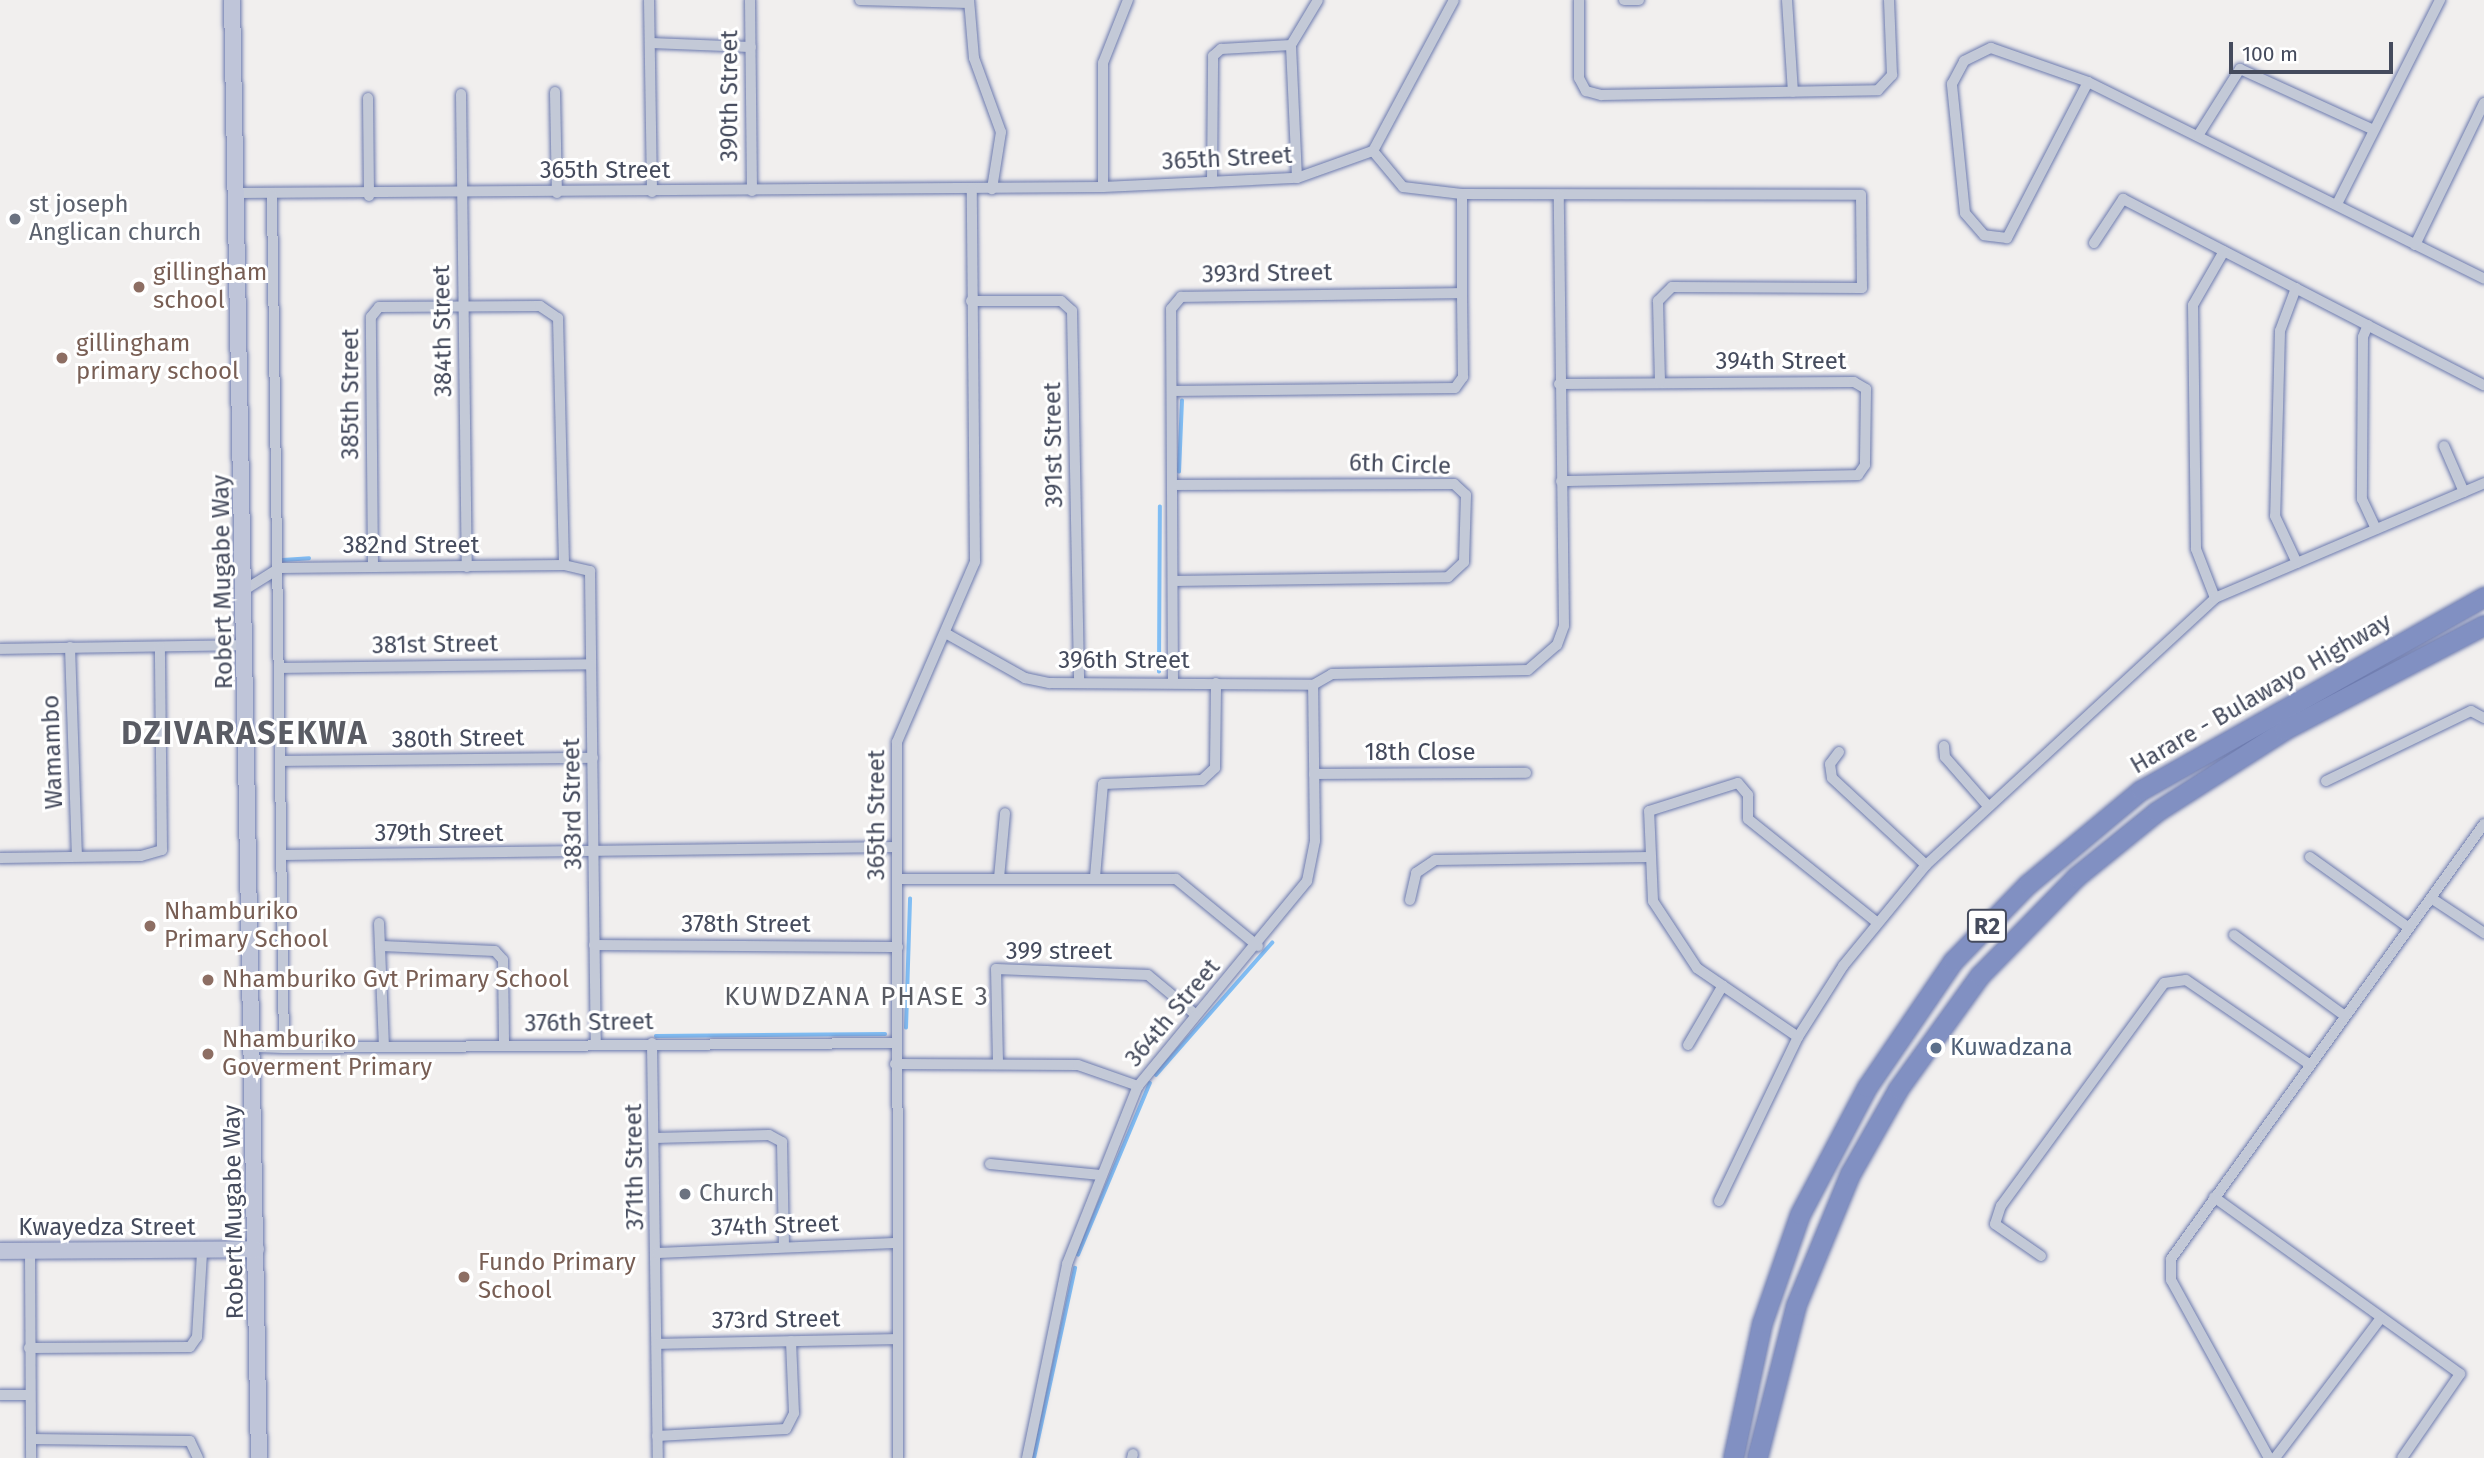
<!DOCTYPE html>
<html>
<head>
<meta charset="utf-8">
<style>
  body { margin:0 }
  #map { position:relative; width:2484px; height:1458px; overflow:hidden; background:#f1efee; font-family:"Fira Sans",sans-serif }
  div>[style] { position:absolute }
  [style*='--x'] { left:calc(var(--x)*1px); top:calc(var(--y)*1px); width:calc(var(--w)*1px); rotate:calc(var(--a)*1deg) }
  .stream>* { height:3.5px; margin:-1.75px; padding:0 1.75px; transform-origin:1.75px; border-radius:1.75px; background:#81bef4 }
  .roads { filter:drop-shadow(0 0 2px #6c7aae) drop-shadow(0 0 2px #6c7aae) }
  .street>* { height:10px; margin:-5px; padding:0 5px; transform-origin:5px; border-radius:5px; background:#c3c9d7 }
  .secondary>* { height:16px; margin:-8px; padding:0 8px; transform-origin:8px; border-radius:8px; background:#bfc5d9 }
  .highway>* { height:19px; margin:-9.5px; padding:0 9.5px; transform-origin:9.5px; border-radius:9.5px; background:#8190c2 }
  .dots>* { width:19px; height:19px; translate:-50% -50%; box-sizing:border-box; border:4px solid #fff; border-radius:50% }
  span { translate:-50% -50%; white-space:nowrap; text-align:center; line-height:1.15; -webkit-text-stroke:6px #fff; paint-order:stroke }
  .shield-label span { padding:2px 5px; background:#fff; border:2px solid; border-radius:5px; -webkit-text-stroke-width:0 }
  .shield-label { font-size:23px; color:#454b5d; font-weight:700 }
  .street-label { font-size:24px; color:#454b5d }
  .worship-label { font-size:24px; color:#5b616d }
  .left { translate:0 -50%; text-align:left }
  .education-label { font-size:24px; color:#785e54 }
  .service-label { font-size:24px; color:#4e5e75 }
  .neighbourhood-label { font-size:26px; color:#5a5c64; letter-spacing:2px }
  .district-label { font-size:32px; color:#5a5c64; font-weight:700; letter-spacing:2px }
  .scale { position:absolute; left:2229px; top:42px; width:164px; height:32px; box-sizing:border-box; border:4px solid #454b5d; border-top:0; padding-left:9px; font-size:21px; line-height:24px; white-space:nowrap; color:#454b5d; -webkit-text-stroke:5px #fff; paint-order:stroke }
</style>
</head>
<body>
<div id="map">
  <div class="stream">
    <div style="--x:1179;--y:472;--w:71;--a:-87.6"></div>
    <div style="--x:283;--y:560;--w:26;--a:-4"></div>
    <div style="--x:1159;--y:672;--w:165;--a:-89.7"></div>
    <div style="--x:906;--y:1028;--w:129;--a:-88.2"></div>
    <div style="--x:656;--y:1036;--w:229;--a:-0.5"></div>
    <div style="--x:1156;--y:1075;--w:176;--a:-48.7"></div>
    <div style="--x:1078;--y:1255;--w:186;--a:-67.3"></div>
    <div style="--x:1034;--y:1458;--w:194;--a:-77.8"></div>
  </div>
  <div class="roads">
    <div class="street">
      <div style="--x:649;--y:0;--w:192;--a:89.1"></div>
      <div style="--x:750;--y:0;--w:191;--a:89.4"></div>
      <div style="--x:860;--y:0;--w:109;--a:1.6"></div>
      <div style="--x:969;--y:0;--w:58;--a:85.1"></div>
      <div style="--x:974;--y:58;--w:79;--a:70"></div>
      <div style="--x:1001;--y:132;--w:58;--a:99"></div>
      <div style="--x:1579;--y:0;--w:78;--a:90"></div>
      <div style="--x:1579;--y:78;--w:15;--a:62"></div>
      <div style="--x:1586;--y:91;--w:16;--a:15"></div>
      <div style="--x:1601;--y:95;--w:277;--a:-1"></div>
      <div style="--x:1878;--y:90;--w:21;--a:-47"></div>
      <div style="--x:1892;--y:75;--w:75;--a:-92.3"></div>
      <div style="--x:1624;--y:0;--w:15;--a:0"></div>
      <div style="--x:1787;--y:0;--w:92;--a:86.3"></div>
      <div style="--x:650;--y:43;--w:101;--a:2.3"></div>
      <div style="--x:2088;--y:82;--w:176;--a:117.4"></div>
      <div style="--x:2007;--y:238;--w:23;--a:-173"></div>
      <div style="--x:1984;--y:235;--w:29;--a:-131"></div>
      <div style="--x:1965;--y:213;--w:130;--a:-95.8"></div>
      <div style="--x:1952;--y:84;--w:26;--a:-62"></div>
      <div style="--x:1964;--y:61;--w:30;--a:-26"></div>
      <div style="--x:1991;--y:48;--w:103;--a:19.3"></div>
      <div style="--x:2088;--y:82;--w:442;--a:26.4"></div>
      <div style="--x:555;--y:92;--w:101;--a:88.9"></div>
      <div style="--x:461;--y:94;--w:473;--a:89.3"></div>
      <div style="--x:368;--y:98;--w:98;--a:89.4"></div>
      <div style="--x:2199;--y:134;--w:77;--a:-57.8"></div>
      <div style="--x:2240;--y:69;--w:147;--a:24.5"></div>
      <div style="--x:1373;--y:151;--w:171;--a:-61.8"></div>
      <div style="--x:1297;--y:178;--w:133;--a:-92.6"></div>
      <div style="--x:1291;--y:45;--w:52;--a:-59"></div>
      <div style="--x:1212;--y:182;--w:126;--a:-89.5"></div>
      <div style="--x:1213;--y:56;--w:11;--a:-41"></div>
      <div style="--x:1221;--y:49;--w:70;--a:-3.3"></div>
      <div style="--x:1103;--y:187;--w:124;--a:-90"></div>
      <div style="--x:1103;--y:63;--w:68;--a:-68.4"></div>
      <div style="--x:238;--y:193;--w:865;--a:-0.4"></div>
      <div style="--x:1103;--y:187;--w:194;--a:-2.7"></div>
      <div style="--x:1297;--y:178;--w:81;--a:-19.6"></div>
      <div style="--x:1373;--y:151;--w:47;--a:50.2"></div>
      <div style="--x:1403;--y:187;--w:59;--a:6.8"></div>
      <div style="--x:2337;--y:204;--w:229;--a:-63.2"></div>
      <div style="--x:2094;--y:243;--w:53;--a:-56.6"></div>
      <div style="--x:2123;--y:199;--w:406;--a:27.3"></div>
      <div style="--x:2415;--y:245;--w:158;--a:-64.1"></div>
      <div style="--x:2296;--y:288;--w:46;--a:110.4"></div>
      <div style="--x:2280;--y:331;--w:185;--a:91.5"></div>
      <div style="--x:2275;--y:516;--w:52;--a:64.9"></div>
      <div style="--x:971;--y:301;--w:90;--a:0"></div>
      <div style="--x:1061;--y:301;--w:15;--a:42"></div>
      <div style="--x:1072;--y:311;--w:372;--a:88.9"></div>
      <div style="--x:2368;--y:325;--w:13;--a:113"></div>
      <div style="--x:2363;--y:337;--w:162;--a:90.4"></div>
      <div style="--x:2362;--y:499;--w:33;--a:65"></div>
      <div style="--x:1559;--y:384;--w:295;--a:-0.4"></div>
      <div style="--x:1854;--y:382;--w:14;--a:30"></div>
      <div style="--x:1866;--y:389;--w:76;--a:90.8"></div>
      <div style="--x:1865;--y:465;--w:12;--a:125"></div>
      <div style="--x:1858;--y:475;--w:297;--a:178.8"></div>
      <div style="--x:1172;--y:391;--w:283;--a:-0.6"></div>
      <div style="--x:1455;--y:388;--w:14;--a:-54"></div>
      <div style="--x:1463;--y:377;--w:84;--a:-90.7"></div>
      <div style="--x:2444;--y:446;--w:50;--a:66.5"></div>
      <div style="--x:373;--y:567;--w:250;--a:-90.5"></div>
      <div style="--x:371;--y:317;--w:13;--a:-51"></div>
      <div style="--x:379;--y:307;--w:161;--a:-0.4"></div>
      <div style="--x:540;--y:306;--w:22;--a:34"></div>
      <div style="--x:558;--y:318;--w:247;--a:88.6"></div>
      <div style="--x:1173;--y:581;--w:275;--a:-0.8"></div>
      <div style="--x:1448;--y:577;--w:22;--a:-43"></div>
      <div style="--x:1464;--y:562;--w:67;--a:-88.3"></div>
      <div style="--x:1466;--y:495;--w:16;--a:-137"></div>
      <div style="--x:1454;--y:484;--w:281;--a:179.8"></div>
      <div style="--x:246;--y:589;--w:39;--a:-32"></div>
      <div style="--x:279;--y:568;--w:285;--a:-0.6"></div>
      <div style="--x:564;--y:565;--w:27;--a:13"></div>
      <div style="--x:590;--y:571;--w:474;--a:89.3"></div>
      <div style="--x:2215;--y:598;--w:53;--a:-111.2"></div>
      <div style="--x:2196;--y:549;--w:244;--a:-90.7"></div>
      <div style="--x:2193;--y:305;--w:62;--a:-60.1"></div>
      <div style="--x:947;--y:634;--w:90;--a:29.4"></div>
      <div style="--x:1025;--y:678;--w:25;--a:12"></div>
      <div style="--x:1049;--y:683;--w:264;--a:0.4"></div>
      <div style="--x:70;--y:647;--w:208;--a:88.1"></div>
      <div style="--x:0;--y:649;--w:247;--a:-0.9"></div>
      <div style="--x:280;--y:668;--w:311;--a:-0.7"></div>
      <div style="--x:1173;--y:683;--w:374;--a:-90.3"></div>
      <div style="--x:1171;--y:309;--w:16;--a:-50"></div>
      <div style="--x:1181;--y:297;--w:281;--a:-0.8"></div>
      <div style="--x:1462;--y:293;--w:99;--a:-90"></div>
      <div style="--x:1462;--y:194;--w:399;--a:0.1"></div>
      <div style="--x:1861;--y:195;--w:93;--a:89.4"></div>
      <div style="--x:1862;--y:288;--w:190;--a:-179.7"></div>
      <div style="--x:1672;--y:287;--w:20;--a:135"></div>
      <div style="--x:1658;--y:301;--w:82;--a:88.6"></div>
      <div style="--x:1313;--y:685;--w:22;--a:-30"></div>
      <div style="--x:1332;--y:674;--w:196;--a:-1.2"></div>
      <div style="--x:1528;--y:670;--w:38;--a:-41"></div>
      <div style="--x:1557;--y:645;--w:20;--a:-70"></div>
      <div style="--x:1564;--y:626;--w:431;--a:-90.7"></div>
      <div style="--x:1944;--y:746;--w:11;--a:85"></div>
      <div style="--x:1945;--y:757;--w:65;--a:48.7"></div>
      <div style="--x:1839;--y:752;--w:15;--a:127"></div>
      <div style="--x:1830;--y:764;--w:14;--a:82"></div>
      <div style="--x:1832;--y:778;--w:128;--a:42.8"></div>
      <div style="--x:281;--y:761;--w:312;--a:-0.6"></div>
      <div style="--x:1314;--y:774;--w:212;--a:-0.3"></div>
      <div style="--x:2326;--y:781;--w:161;--a:-25.8"></div>
      <div style="--x:2471;--y:711;--w:15;--a:28"></div>
      <div style="--x:282;--y:855;--w:615;--a:-0.75"></div>
      <div style="--x:2310;--y:857;--w:122;--a:35.6"></div>
      <div style="--x:0;--y:858;--w:141;--a:-0.8"></div>
      <div style="--x:141;--y:856;--w:22;--a:-16"></div>
      <div style="--x:162;--y:850;--w:203;--a:-90.6"></div>
      <div style="--x:1095;--y:877;--w:93;--a:-85.1"></div>
      <div style="--x:1103;--y:784;--w:99;--a:-2.3"></div>
      <div style="--x:1202;--y:780;--w:18;--a:-43"></div>
      <div style="--x:1215;--y:768;--w:85;--a:-89.3"></div>
      <div style="--x:999;--y:878;--w:65;--a:-84.7"></div>
      <div style="--x:898;--y:879;--w:278;--a:0"></div>
      <div style="--x:1176;--y:879;--w:106;--a:39.3"></div>
      <div style="--x:2431;--y:898;--w:64;--a:33.4"></div>
      <div style="--x:1410;--y:900;--w:28;--a:-77"></div>
      <div style="--x:1416;--y:873;--w:23;--a:-34"></div>
      <div style="--x:1435;--y:860;--w:216;--a:-0.8"></div>
      <div style="--x:379;--y:923;--w:124;--a:87.7"></div>
      <div style="--x:2234;--y:935;--w:137;--a:36.1"></div>
      <div style="--x:594;--y:945;--w:304;--a:0.4"></div>
      <div style="--x:382;--y:946;--w:113;--a:2.5"></div>
      <div style="--x:495;--y:951;--w:12;--a:48"></div>
      <div style="--x:503;--y:960;--w:86;--a:89.3"></div>
      <div style="--x:1798;--y:1037;--w:122;--a:-145.7"></div>
      <div style="--x:1697;--y:968;--w:80;--a:-123.3"></div>
      <div style="--x:1653;--y:901;--w:90;--a:-92.5"></div>
      <div style="--x:1649;--y:811;--w:93;--a:-17.5"></div>
      <div style="--x:1738;--y:783;--w:16;--a:50"></div>
      <div style="--x:1748;--y:795;--w:24;--a:90"></div>
      <div style="--x:1748;--y:819;--w:166;--a:38.7"></div>
      <div style="--x:652;--y:1043;--w:415;--a:89.2"></div>
      <div style="--x:1688;--y:1045;--w:69;--a:-59.7"></div>
      <div style="--x:255;--y:1047;--w:29;--a:2"></div>
      <div style="--x:284;--y:1048;--w:854;--a:-90.81"></div>
      <div style="--x:284;--y:1048;--w:611;--a:-0.47"></div>
      <div style="--x:998;--y:1063;--w:94;--a:-91.2"></div>
      <div style="--x:996;--y:969;--w:152;--a:2.3"></div>
      <div style="--x:1148;--y:975;--w:62;--a:39.8"></div>
      <div style="--x:895;--y:1064;--w:183;--a:0.3"></div>
      <div style="--x:1078;--y:1065;--w:64;--a:19.3"></div>
      <div style="--x:655;--y:1138;--w:114;--a:-1.5"></div>
      <div style="--x:769;--y:1135;--w:15;--a:28"></div>
      <div style="--x:782;--y:1142;--w:103;--a:88.9"></div>
      <div style="--x:990;--y:1164;--w:111;--a:5.7"></div>
      <div style="--x:2214;--y:1197;--w:303;--a:35.7"></div>
      <div style="--x:2460;--y:1374;--w:102;--a:124.6"></div>
      <div style="--x:1719;--y:1201;--w:182;--a:-64.3"></div>
      <div style="--x:1798;--y:1037;--w:84;--a:-57.6"></div>
      <div style="--x:1843;--y:966;--w:131;--a:-50.6"></div>
      <div style="--x:1926;--y:865;--w:393;--a:-42.7"></div>
      <div style="--x:2215;--y:598;--w:293;--a:-23.1"></div>
      <div style="--x:30;--y:1251;--w:207;--a:89.7"></div>
      <div style="--x:657;--y:1253;--w:238;--a:-2.4"></div>
      <div style="--x:2041;--y:1256;--w:56;--a:-145.2"></div>
      <div style="--x:1995;--y:1224;--w:19;--a:-72"></div>
      <div style="--x:2001;--y:1206;--w:276;--a:-53.8"></div>
      <div style="--x:2164;--y:983;--w:22;--a:-8"></div>
      <div style="--x:2186;--y:980;--w:149;--a:34.3"></div>
      <div style="--x:657;--y:1344;--w:238;--a:-1.2"></div>
      <div style="--x:29;--y:1348;--w:161;--a:-0.4"></div>
      <div style="--x:190;--y:1347;--w:12;--a:-55"></div>
      <div style="--x:197;--y:1337;--w:85;--a:-86.6"></div>
      <div style="--x:0;--y:1395;--w:30;--a:0"></div>
      <div style="--x:657;--y:1436;--w:129;--a:-3.1"></div>
      <div style="--x:786;--y:1429;--w:18;--a:-63"></div>
      <div style="--x:794;--y:1413;--w:72;--a:-92.4"></div>
      <div style="--x:31;--y:1439;--w:159;--a:0.7"></div>
      <div style="--x:190;--y:1441;--w:19;--a:65"></div>
      <div style="--x:898;--y:1458;--w:716;--a:-90.08"></div>
      <div style="--x:897;--y:742;--w:196;--a:-66.6"></div>
      <div style="--x:975;--y:562;--w:373;--a:-90.5"></div>
      <div style="--x:1027;--y:1458;--w:198;--a:-78.3"></div>
      <div style="--x:1067;--y:1264;--w:192;--a:-68.3"></div>
      <div style="--x:1138;--y:1086;--w:266;--a:-50.5"></div>
      <div style="--x:1307;--y:881;--w:41;--a:-78.7"></div>
      <div style="--x:1315;--y:841;--w:156;--a:-90.7"></div>
      <div style="--x:1132;--y:1458;--w:4;--a:-76"></div>
      <div style="--x:2269;--y:1458;--w:203;--a:-118.8"></div>
      <div style="--x:2171;--y:1280;--w:21;--a:-90"></div>
      <div style="--x:2171;--y:1259;--w:536;--a:-54.26"></div>
      <div style="--x:2275;--y:1458;--w:174;--a:-52.9"></div>
    </div>
    <div class="secondary">
      <div style="--x:232;--y:0;--w:1458;--a:88.94"></div>
      <div style="--x:0;--y:1251;--w:256;--a:-0.4"></div>
    </div>
    <div class="highway">
      <div style="--x:1733;--y:1458;--w:138;--a:-77.9"></div>
      <div style="--x:1762;--y:1323;--w:115;--a:-70.8"></div>
      <div style="--x:1800;--y:1214;--w:144;--a:-62.2"></div>
      <div style="--x:1867;--y:1087;--w:153;--a:-55.7"></div>
      <div style="--x:1953;--y:961;--w:107;--a:-45.8"></div>
      <div style="--x:2028;--y:884;--w:147;--a:-39.8"></div>
      <div style="--x:2141;--y:790;--w:394;--a:-29.4"></div>
      <div style="--x:1757;--y:1458;--w:158;--a:-75.7"></div>
      <div style="--x:1796;--y:1305;--w:142;--a:-67.6"></div>
      <div style="--x:1850;--y:1174;--w:98;--a:-60.5"></div>
      <div style="--x:1898;--y:1089;--w:140;--a:-54.3"></div>
      <div style="--x:1980;--y:975;--w:137;--a:-45.6"></div>
      <div style="--x:2076;--y:877;--w:103;--a:-39.1"></div>
      <div style="--x:2156;--y:812;--w:152;--a:-32.6"></div>
      <div style="--x:2284;--y:730;--w:226;--a:-27.7"></div>
    </div>
  </div>
  <div class="dots">
    <div style="left:15px;top:219px;background:#6b7280"></div>
    <div style="left:139px;top:287px;background:#8d6e63"></div>
    <div style="left:62px;top:358px;background:#8d6e63"></div>
    <div style="left:150px;top:926px;background:#8d6e63"></div>
    <div style="left:208px;top:980px;background:#8d6e63"></div>
    <div style="left:1936px;top:1048px;background:#5c6f8a"></div>
    <div style="left:208px;top:1054px;background:#8d6e63"></div>
    <div style="left:685px;top:1194px;background:#6b7280"></div>
    <div style="left:464px;top:1277px;background:#8d6e63"></div>
  </div>
  <div class="shield-label">
    <span style="left:1987px;top:926px">R2</span>
  </div>
  <div class="street-label">
    <span style="left:730px;top:96px;rotate:-90deg">390th Street</span>
    <span style="left:1227px;top:159px;rotate:-3deg">365th Street</span>
    <span style="left:605px;top:171px">365th Street</span>
    <span style="left:1267px;top:274px;rotate:-1deg">393rd Street</span>
    <span style="left:443px;top:331px;rotate:-91deg">384th Street</span>
    <span style="left:1781px;top:362px">394th Street</span>
    <span style="left:351px;top:394px;rotate:-90deg">385th Street</span>
    <span style="left:1054px;top:445px;rotate:-91deg">391st Street</span>
    <span style="left:1400px;top:465px;rotate:2deg">6th Circle</span>
    <span style="left:411px;top:546px">382nd Street</span>
    <span style="left:223px;top:582px;rotate:-91deg">Robert Mugabe Way</span>
    <span style="left:435px;top:645px;rotate:-1deg">381st Street</span>
    <span style="left:1124px;top:661px">396th Street</span>
    <span style="left:2261px;top:694px;rotate:-30deg">Harare - Bulawayo Highway</span>
    <span style="left:458px;top:739px;rotate:-1deg">380th Street</span>
    <span style="left:53px;top:752px;rotate:-92deg">Wamambo</span>
    <span style="left:1420px;top:753px">18th Close</span>
    <span style="left:573px;top:804px;rotate:-91deg">383rd Street</span>
    <span style="left:877px;top:815px;rotate:-90deg">365th Street</span>
    <span style="left:439px;top:834px">379th Street</span>
    <span style="left:746px;top:925px">378th Street</span>
    <span style="left:1059px;top:952px">399 street</span>
    <span style="left:1173px;top:1013px;rotate:-50deg">364th Street</span>
    <span style="left:589px;top:1023px;rotate:-1deg">376th Street</span>
    <span style="left:635px;top:1167px;rotate:-91deg">371th Street</span>
    <span style="left:234px;top:1212px;rotate:-91deg">Robert Mugabe Way</span>
    <span style="left:775px;top:1226px;rotate:-2deg">374th Street</span>
    <span style="left:107px;top:1228px">Kwayedza Street</span>
    <span style="left:776px;top:1320px;rotate:-1deg">373rd Street</span>
  </div>
  <div class="worship-label">
    <span class="left" style="left:29px;top:219px">st joseph<br>Anglican church</span>
    <span class="left" style="left:699px;top:1194px">Church</span>
  </div>
  <div class="education-label">
    <span class="left" style="left:153px;top:287px">gillingham<br>school</span>
    <span class="left" style="left:76px;top:358px">gillingham<br>primary school</span>
    <span class="left" style="left:164px;top:926px">Nhamburiko<br>Primary School</span>
    <span class="left" style="left:222px;top:980px">Nhamburiko Gvt Primary School</span>
    <span class="left" style="left:222px;top:1054px">Nhamburiko<br>Goverment Primary</span>
    <span class="left" style="left:478px;top:1277px">Fundo Primary<br>School</span>
  </div>
  <div class="service-label">
    <span class="left" style="left:1950px;top:1048px">Kuwadzana</span>
  </div>
  <div class="neighbourhood-label">
    <span style="left:857px;top:997px">KUWDZANA PHASE 3</span>
  </div>
  <div class="district-label">
    <span style="left:245px;top:733px">DZIVARASEKWA</span>
  </div>
  <div class="scale">100 m</div>
</div>
</body>
</html>
